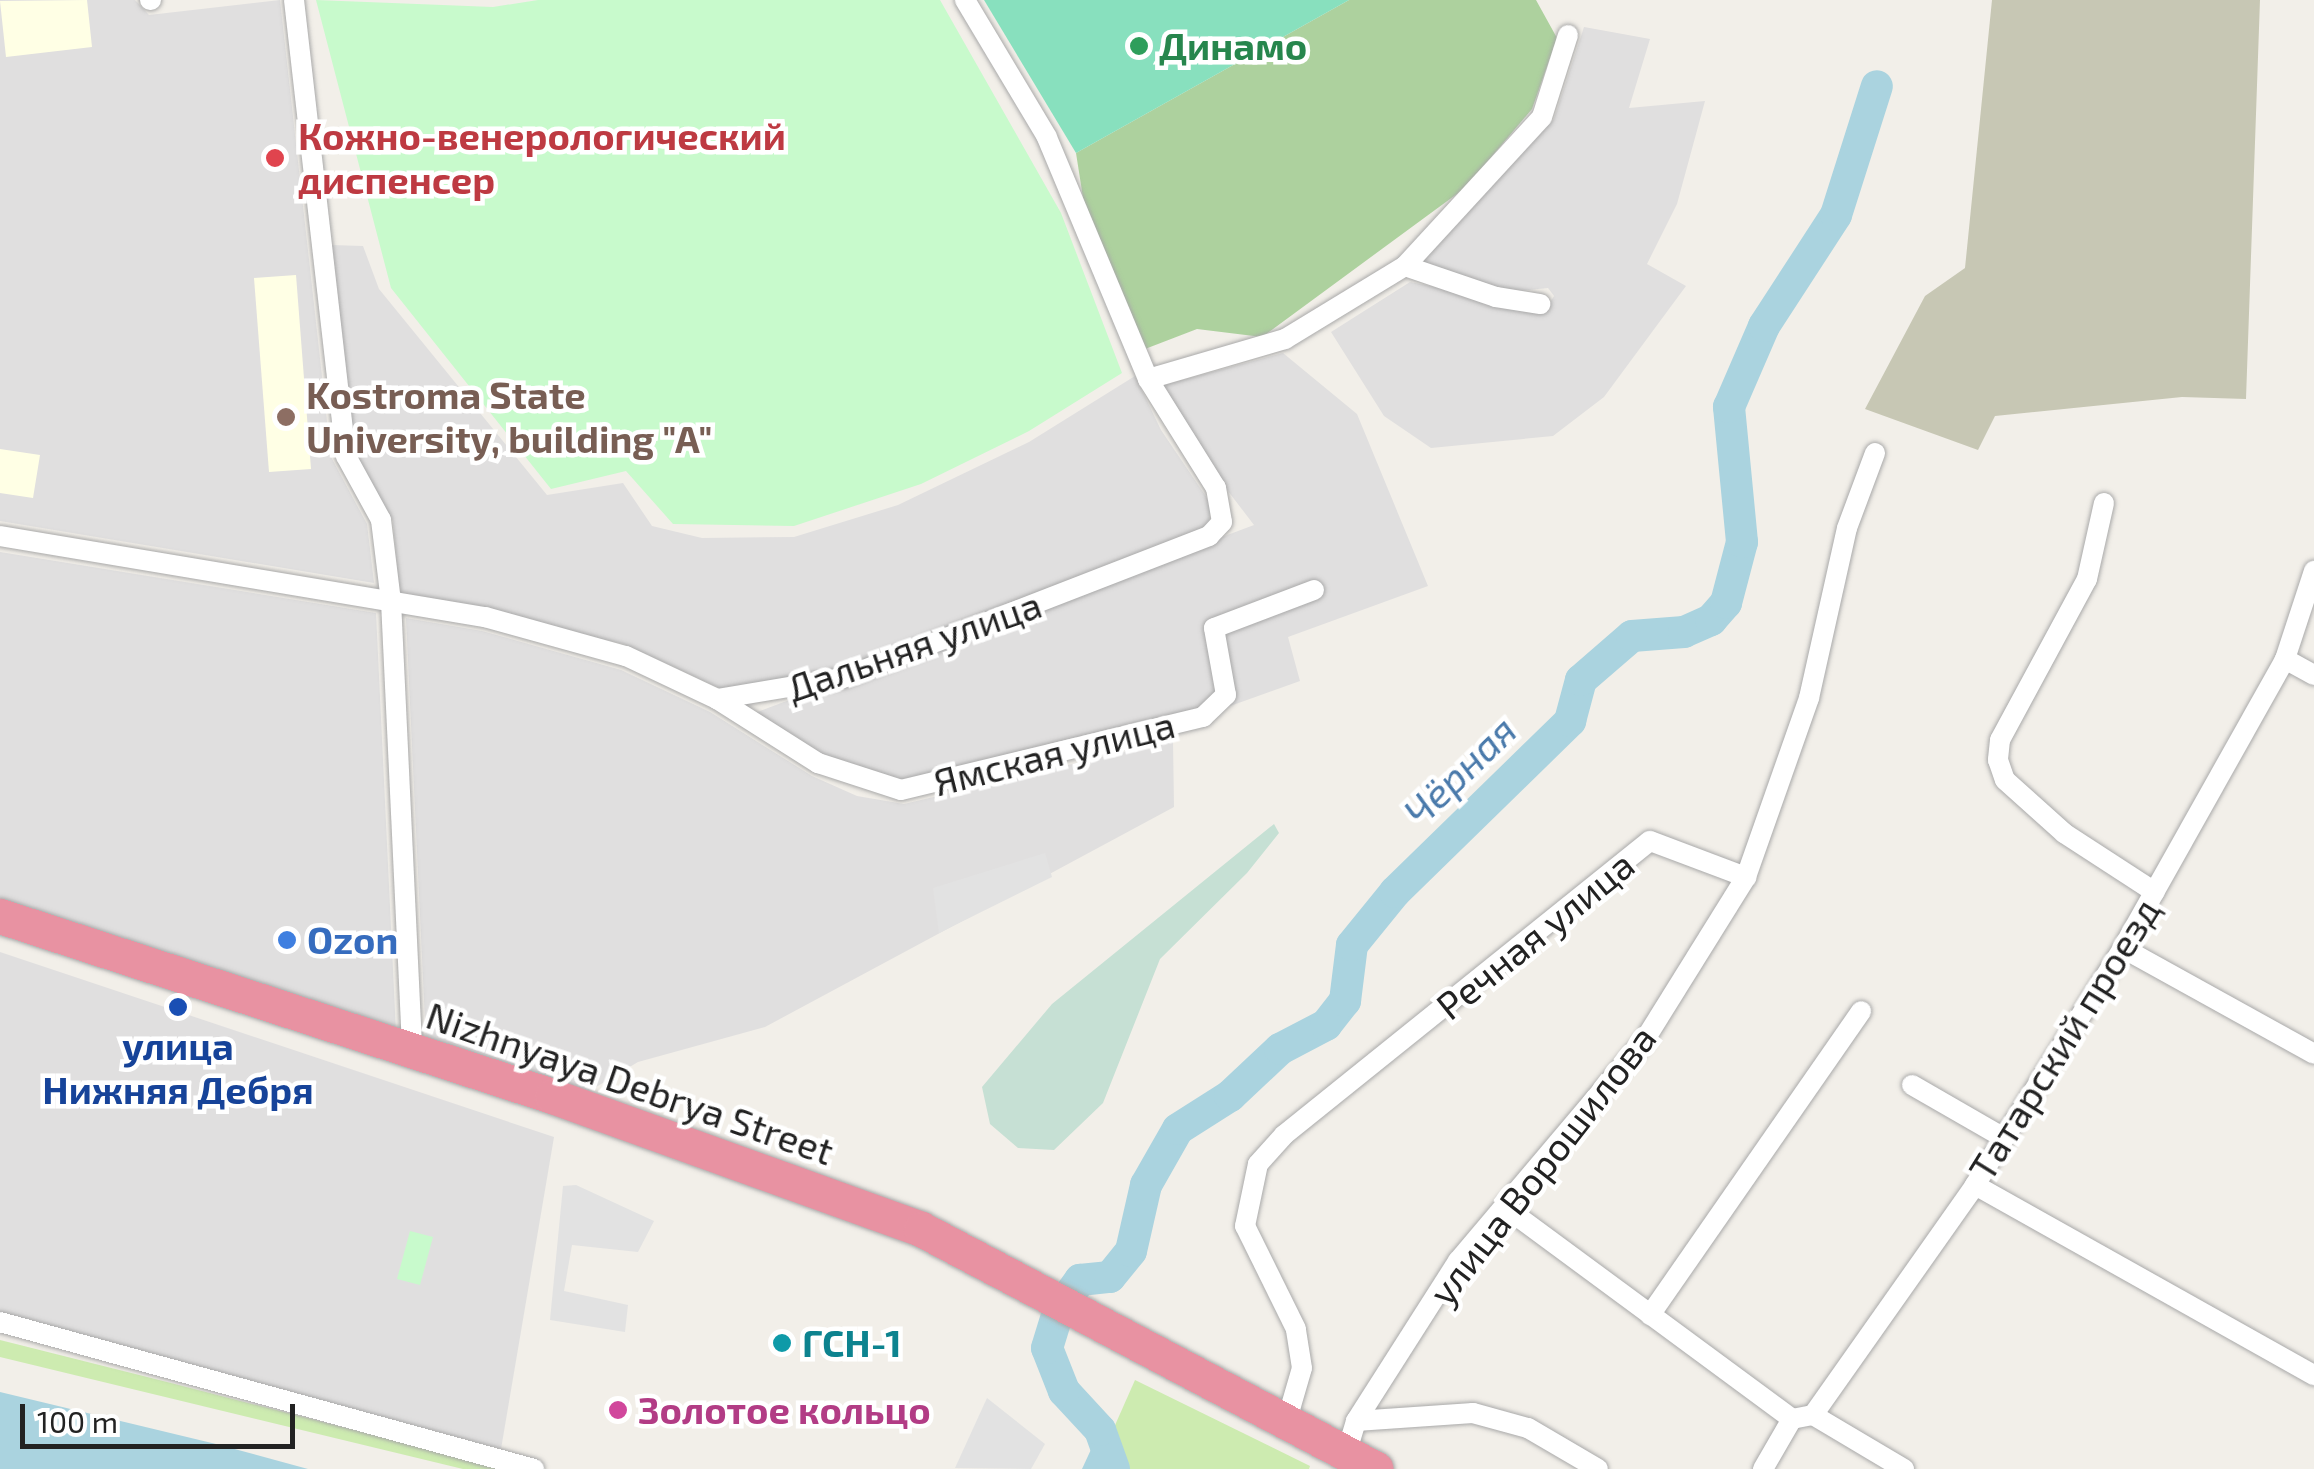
<!DOCTYPE html>
<html>
<head>
<meta charset="utf-8">
<style>
  body { margin:0 }
  #map { position:relative; width:2314px; height:1469px; overflow:hidden; background:#f2efe9; font-family:"Exo 2",sans-serif }
  div>[style] { position:absolute }
  [style*='--x'] { left:calc(var(--x)*1px); top:calc(var(--y)*1px); width:calc(var(--w)*1px); rotate:calc(var(--a)*1deg) }
  .residential>* { inset:0; background:#e0dfdf }
  .education>* { inset:0; background:#ffffe5 }
  .construction>* { inset:0; background:#c7c7b4 }
  .grass>* { inset:0; background:#cdebb0 }
  .forest>* { inset:0; background:#add19e }
  .wetland>* { inset:0; background:#c6e0d4 }
  .park>* { inset:0; background:#c8facc }
  .pitch>* { inset:0; background:#88e0be }
  .parking>* { inset:0; background:#e2e2e2 }
  .water>* { inset:0; background:#aad3df }
  .river>* { height:32px; margin:-16px; padding:0 16px; transform-origin:16px; border-radius:16px; background:#aad3df }
  .roads { filter:drop-shadow(0 0 2px #a9a9a9) drop-shadow(0 0 2px #a9a9a9) }
  .street>* { height:20px; margin:-10px; padding:0 10px; transform-origin:10px; border-radius:10px; background:#fff }
  .highway>* { height:35px; margin:-17.5px; padding:0 17.5px; transform-origin:17.5px; border-radius:17.5px; background:#e892a2 }
  .dots>* { width:28px; height:28px; translate:-50% -50%; box-sizing:border-box; border:5px solid #fff; border-radius:50% }
  span { translate:-50% -50%; white-space:nowrap; text-align:center; line-height:1.15; -webkit-text-stroke:9px #fff; paint-order:stroke }
  .leisure-label { font-size:38px; color:#27864d; font-weight:700 }
  .left { translate:0 -50%; text-align:left }
  .health-label { font-size:38px; color:#be3a42; font-weight:700 }
  .education-label { font-size:38px; color:#785e54; font-weight:700 }
  .street-label { font-size:38px; color:#222 }
  .shop-label { font-size:38px; color:#366cbe; font-weight:700 }
  .transit-label { font-size:38px; color:#164399; font-weight:700 }
  .culture-label { font-size:38px; color:#0d838f; font-weight:700 }
  .hotel-label { font-size:38px; color:#b23c85; font-weight:700 }
  .water-label { font-size:40px; color:#4a7aab; font-style:italic }
  .scale { position:absolute; left:20px; top:1404px; width:275px; height:45px; box-sizing:border-box; border:5px solid #222; border-top:0; padding-left:12px; font-size:30px; line-height:35px; white-space:nowrap; color:#222; -webkit-text-stroke:8px #fff; paint-order:stroke }
</style>
</head>
<body>
<div id="map">
  <div class="residential">
    <div style="clip-path:polygon(0 0,135px 0,149px 15px,280px 0,331px 457px,367px 524px,374px 583px,0 521px)"></div>
    <div style="clip-path:polygon(1584px 27px,1650px 39px,1629px 108px,1705px 101px,1677px 204px,1647px 264px,1686px 286px,1604px 397px,1553px 436px,1431px 448px,1384px 416px,1331px 332px,1410px 282px,1546px 309px,1554px 296px,1548px 288px,1492px 294px,1422px 262px,1554px 119px)"></div>
    <div style="clip-path:polygon(331px 245px,363px 246px,379px 289px,547px 495px,623px 483px,652px 526px,702px 538px,794px 537px,898px 505px,1029px 442px,1135px 376px,1161px 430px,1211px 504px,1209px 523px,1187px 541px,827px 674px,770px 688px,719px 688px,624px 644px,399px 593px,393px 521px,353px 451px)"></div>
    <div style="clip-path:polygon(1283px 353px,1357px 414px,1428px 586px,1288px 637px,1300px 681px,1194px 719px,916px 785px,814px 752px,752px 714px,1254px 525px,1192px 444px,1160px 386px)"></div>
    <div style="clip-path:polygon(0 552px,376px 613px,396px 1033px,0 900px)"></div>
    <div style="clip-path:polygon(406px 618px,482px 631px,621px 670px,710px 712px,812px 776px,857px 796px,904px 804px,1173px 740px,1174px 807px,765px 1027px,638px 1062px,586px 1093px,426px 1042px)"></div>
    <div style="clip-path:polygon(0 952px,554px 1137px,501px 1449px,0 1313px)"></div>
  </div>
  <div class="education">
    <div style="clip-path:polygon(87px 0,92px 47px,6px 57px,0 1px)"></div>
    <div style="clip-path:polygon(296px 275px,311px 469px,269px 472px,254px 278px)"></div>
    <div style="clip-path:polygon(0 449px,40px 455px,33px 498px,0 493px)"></div>
  </div>
  <div class="construction">
    <div style="clip-path:polygon(1992px 0,2260px 0,2246px 399px,2182px 397px,1995px 416px,1978px 450px,1865px 409px,1925px 296px,1965px 268px)"></div>
  </div>
  <div class="grass">
    <div style="clip-path:polygon(0 1340px,171px 1383px,505px 1469px,463px 1469px,0 1357px)"></div>
    <div style="clip-path:polygon(1135px 1380px,1310px 1466px,1309px 1469px,1121px 1469px,1112px 1432px)"></div>
  </div>
  <div class="forest">
    <div style="clip-path:polygon(1349px 0,1536px 0,1557px 38px,1532px 109px,1465px 188px,1262px 337px,1197px 329px,1145px 349px,1084px 204px,1076px 153px)"></div>
  </div>
  <div class="wetland">
    <div style="clip-path:polygon(1274px 824px,1279px 833px,1247px 873px,1160px 959px,1103px 1103px,1054px 1150px,1018px 1148px,990px 1124px,982px 1087px,1052px 1004px)"></div>
  </div>
  <div class="park">
    <div style="clip-path:polygon(316px 0,493px 7px,538px 0,940px 0,1061px 213px,1122px 373px,1029px 431px,921px 484px,794px 526px,673px 524px,626px 471px,551px 489px,391px 288px)"></div>
    <div style="clip-path:polygon(410px 1231px,433px 1237px,420px 1285px,397px 1279px)"></div>
  </div>
  <div class="pitch">
    <div style="clip-path:polygon(984px 0,1349px 0,1076px 153px)"></div>
  </div>
  <div class="parking">
    <div style="clip-path:polygon(1045px 853px,1052px 877px,939px 933px,933px 888px)"></div>
    <div style="clip-path:polygon(576px 1185px,654px 1221px,638px 1252px,572px 1245px,564px 1291px,628px 1305px,625px 1332px,550px 1320px,563px 1186px)"></div>
    <div style="clip-path:polygon(987px 1398px,1045px 1444px,1031px 1469px,955px 1468px)"></div>
  </div>
  <div class="water">
    <div style="clip-path:polygon(0 1392px,216px 1444px,308px 1469px,0 1469px)"></div>
    <div style="clip-path:polygon(1100px 1430px,1112px 1432px,1121px 1469px,1082px 1469px)"></div>
  </div>
  <div class="river">
    <div style="--x:1114;--y:1469;--w:41;--a:-109.7"></div>
    <div style="--x:1100;--y:1430;--w:53;--a:-132.7"></div>
    <div style="--x:1064;--y:1391;--w:46;--a:-111.6"></div>
    <div style="--x:1047;--y:1348;--w:41;--a:-72.9"></div>
    <div style="--x:1059;--y:1309;--w:36;--a:-54"></div>
    <div style="--x:1080;--y:1280;--w:30;--a:-6"></div>
    <div style="--x:1110;--y:1277;--w:33;--a:-51"></div>
    <div style="--x:1131;--y:1251;--w:68;--a:-77.2"></div>
    <div style="--x:1146;--y:1185;--w:64;--a:-60.3"></div>
    <div style="--x:1178;--y:1129;--w:62;--a:-32.4"></div>
    <div style="--x:1230;--y:1096;--w:69;--a:-43.2"></div>
    <div style="--x:1280;--y:1049;--w:52;--a:-27.6"></div>
    <div style="--x:1326;--y:1025;--w:31;--a:-52"></div>
    <div style="--x:1345;--y:1001;--w:56;--a:-82.9"></div>
    <div style="--x:1352;--y:945;--w:68;--a:-50.9"></div>
    <div style="--x:1395;--y:892;--w:245;--a:-44.3"></div>
    <div style="--x:1570;--y:721;--w:42;--a:-75"></div>
    <div style="--x:1581;--y:680;--w:67;--a:-40.8"></div>
    <div style="--x:1632;--y:636;--w:52;--a:-4.4"></div>
    <div style="--x:1684;--y:632;--w:30;--a:-24"></div>
    <div style="--x:1711;--y:620;--w:23;--a:-49"></div>
    <div style="--x:1726;--y:603;--w:63;--a:-75.3"></div>
    <div style="--x:1742;--y:542;--w:136;--a:-95.5"></div>
    <div style="--x:1729;--y:407;--w:88;--a:-66.6"></div>
    <div style="--x:1764;--y:326;--w:132;--a:-57"></div>
    <div style="--x:1836;--y:215;--w:135;--a:-72.4"></div>
  </div>
  <div class="roads">
    <div class="street">
      <div style="--x:150;--y:0;--w:1;--a:0"></div>
      <div style="--x:294;--y:0;--w:459;--a:83.5"></div>
      <div style="--x:346;--y:456;--w:73;--a:61.3"></div>
      <div style="--x:381;--y:520;--w:82;--a:83"></div>
      <div style="--x:391;--y:601;--w:452;--a:87.3"></div>
      <div style="--x:1405;--y:266;--w:96;--a:18.8"></div>
      <div style="--x:1496;--y:297;--w:45;--a:9"></div>
      <div style="--x:1148;--y:379;--w:143;--a:-16.3"></div>
      <div style="--x:1285;--y:339;--w:140;--a:-31.3"></div>
      <div style="--x:1405;--y:266;--w:202;--a:-47.4"></div>
      <div style="--x:1542;--y:117;--w:86;--a:-72.4"></div>
      <div style="--x:2104;--y:503;--w:78;--a:102.6"></div>
      <div style="--x:2087;--y:579;--w:183;--a:118.4"></div>
      <div style="--x:2000;--y:740;--w:20;--a:96"></div>
      <div style="--x:1998;--y:760;--w:21;--a:71"></div>
      <div style="--x:2005;--y:780;--w:79;--a:41.9"></div>
      <div style="--x:2064;--y:833;--w:108;--a:33"></div>
      <div style="--x:0;--y:536;--w:492;--a:9.5"></div>
      <div style="--x:485;--y:617;--w:146;--a:15.5"></div>
      <div style="--x:626;--y:656;--w:101;--a:25.3"></div>
      <div style="--x:717;--y:699;--w:128;--a:-9.5"></div>
      <div style="--x:843;--y:678;--w:393;--a:-21.2"></div>
      <div style="--x:1209;--y:536;--w:19;--a:-47"></div>
      <div style="--x:1222;--y:522;--w:35;--a:-100"></div>
      <div style="--x:1216;--y:488;--w:128;--a:-122"></div>
      <div style="--x:1148;--y:379;--w:262;--a:-112.7"></div>
      <div style="--x:1047;--y:137;--w:160;--a:-120.9"></div>
      <div style="--x:2285;--y:659;--w:33;--a:29"></div>
      <div style="--x:717;--y:699;--w:120;--a:32.4"></div>
      <div style="--x:818;--y:763;--w:87;--a:18"></div>
      <div style="--x:901;--y:790;--w:311;--a:-13.6"></div>
      <div style="--x:1203;--y:717;--w:32;--a:-44"></div>
      <div style="--x:1226;--y:695;--w:68;--a:-100.2"></div>
      <div style="--x:1214;--y:628;--w:107;--a:-20.8"></div>
      <div style="--x:2123;--y:948;--w:218;--a:29"></div>
      <div style="--x:1912;--y:1085;--w:106;--a:29.9"></div>
      <div style="--x:1975;--y:1185;--w:389;--a:29.3"></div>
      <div style="--x:1506;--y:1208;--w:355;--a:36.4"></div>
      <div style="--x:1650;--y:1315;--w:370;--a:-55.2"></div>
      <div style="--x:0;--y:1322;--w:554;--a:15.39"></div>
      <div style="--x:1813;--y:1415;--w:106;--a:30.7"></div>
      <div style="--x:1356;--y:1421;--w:117;--a:-3.9"></div>
      <div style="--x:1473;--y:1413;--w:57;--a:15.3"></div>
      <div style="--x:1528;--y:1428;--w:81;--a:30.4"></div>
      <div style="--x:1286;--y:1423;--w:57;--a:-73.8"></div>
      <div style="--x:1302;--y:1368;--w:39;--a:-99"></div>
      <div style="--x:1296;--y:1329;--w:115;--a:-116.3"></div>
      <div style="--x:1245;--y:1226;--w:63;--a:-78.2"></div>
      <div style="--x:1258;--y:1164;--w:39;--a:-48"></div>
      <div style="--x:1284;--y:1135;--w:469;--a:-38.8"></div>
      <div style="--x:1650;--y:841;--w:103;--a:20.6"></div>
      <div style="--x:1746;--y:877;--w:190;--a:-70.6"></div>
      <div style="--x:1809;--y:698;--w:174;--a:-77.4"></div>
      <div style="--x:1847;--y:528;--w:80;--a:-69.5"></div>
      <div style="--x:1344;--y:1461;--w:42;--a:-73.3"></div>
      <div style="--x:1356;--y:1421;--w:190;--a:-57.5"></div>
      <div style="--x:1458;--y:1261;--w:288;--a:-49.8"></div>
      <div style="--x:1644;--y:1041;--w:193;--a:-58.1"></div>
      <div style="--x:1763;--y:1469;--w:58;--a:-59.9"></div>
      <div style="--x:1792;--y:1419;--w:21;--a:-11"></div>
      <div style="--x:1813;--y:1415;--w:281;--a:-54.8"></div>
      <div style="--x:1975;--y:1185;--w:279;--a:-58"></div>
      <div style="--x:2123;--y:948;--w:331;--a:-60.7"></div>
      <div style="--x:2285;--y:659;--w:93;--a:-71.8"></div>
    </div>
    <div class="highway">
      <div style="--x:0;--y:916;--w:581;--a:18.06"></div>
      <div style="--x:552;--y:1096;--w:392;--a:19.8"></div>
      <div style="--x:921;--y:1229;--w:514;--a:27.81"></div>
    </div>
  </div>
  <div class="dots">
    <div style="left:1139px;top:46px;background:#2e9e5b"></div>
    <div style="left:275px;top:158px;background:#e0444e"></div>
    <div style="left:286px;top:417px;background:#8d6e63"></div>
    <div style="left:287px;top:940px;background:#3f7fe0"></div>
    <div style="left:178px;top:1007px;background:#1a4fb4"></div>
    <div style="left:782px;top:1343px;background:#0f9aa8"></div>
    <div style="left:618px;top:1410px;background:#d1479c"></div>
  </div>
  <div class="leisure-label">
    <span class="left" style="left:1159px;top:46px">Динамо</span>
  </div>
  <div class="health-label">
    <span class="left" style="left:298px;top:158px">Кожно-венерологический<br>диспенсер</span>
  </div>
  <div class="education-label">
    <span class="left" style="left:306px;top:417px">Kostroma State<br>University, building "A"</span>
  </div>
  <div class="street-label">
    <span style="left:914px;top:646px;rotate:-19deg">Дальняя улица</span>
    <span style="left:1054px;top:753px;rotate:-14deg">Ямская улица</span>
    <span style="left:1535px;top:935px;rotate:-39deg">Речная улица</span>
    <span style="left:2064px;top:1039px;rotate:-58deg">Татарский проезд</span>
    <span style="left:630px;top:1083px;rotate:19deg">Nizhnyaya Debrya Street</span>
    <span style="left:1542px;top:1165px;rotate:-52deg">улица Ворошилова</span>
  </div>
  <div class="shop-label">
    <span class="left" style="left:307px;top:940px">Ozon</span>
  </div>
  <div class="transit-label">
    <span style="left:178px;top:1068px">улица<br>Нижняя Дебря</span>
  </div>
  <div class="culture-label">
    <span class="left" style="left:802px;top:1343px">ГСН-1</span>
  </div>
  <div class="hotel-label">
    <span class="left" style="left:638px;top:1410px">Золотое кольцо</span>
  </div>
  <div class="water-label">
    <span style="left:1459px;top:770px;rotate:-44deg">Чёрная</span>
  </div>
  <div class="scale">100 m</div>
</div>
</body>
</html>
